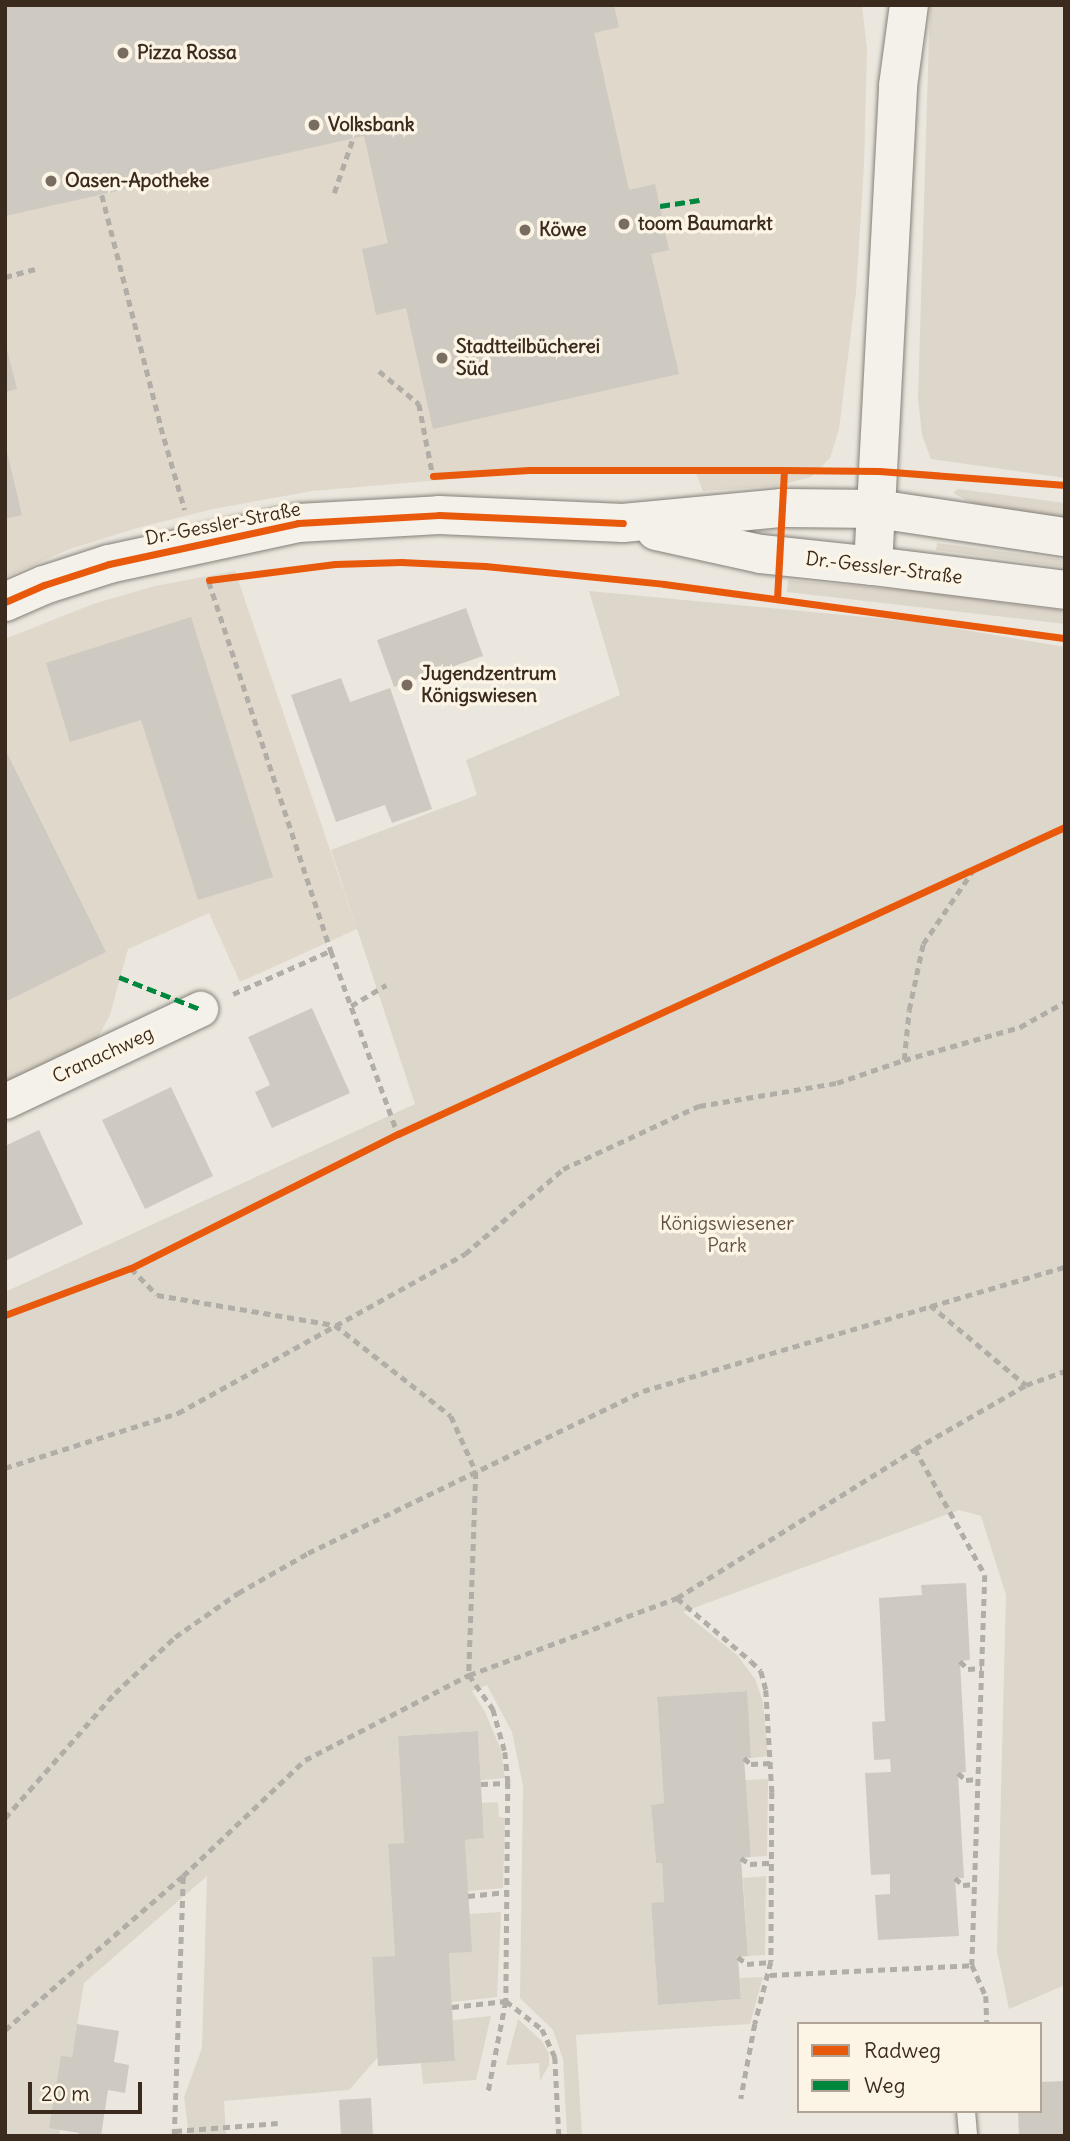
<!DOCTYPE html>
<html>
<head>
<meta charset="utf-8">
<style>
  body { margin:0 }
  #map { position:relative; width:1070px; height:2141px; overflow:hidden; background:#ebe7de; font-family:Delius,sans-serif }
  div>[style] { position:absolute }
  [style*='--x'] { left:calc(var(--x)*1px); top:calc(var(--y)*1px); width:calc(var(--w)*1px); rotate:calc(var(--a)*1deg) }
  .built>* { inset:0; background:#dfd8cb }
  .green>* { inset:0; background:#ddd6ca }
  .building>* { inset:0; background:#cecac2 }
  .path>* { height:4.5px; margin-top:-2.25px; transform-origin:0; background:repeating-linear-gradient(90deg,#b1ada7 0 7px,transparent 0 12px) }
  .roads { filter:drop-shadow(0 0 2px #858079) drop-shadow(0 0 2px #858079) }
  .service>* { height:18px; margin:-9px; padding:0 9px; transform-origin:9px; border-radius:9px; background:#f4f0ea }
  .minor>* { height:35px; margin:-17.5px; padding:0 17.5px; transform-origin:17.5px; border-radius:17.5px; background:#f4f0ea }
  .tertiary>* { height:38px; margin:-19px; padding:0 19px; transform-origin:19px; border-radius:19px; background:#f4f0ea }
  .secondary>* { height:38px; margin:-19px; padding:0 19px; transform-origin:19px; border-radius:19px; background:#f4f0ea }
  .motorway>* { height:38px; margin:-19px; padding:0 19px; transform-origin:19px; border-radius:19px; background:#f4f0ea }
  .quiet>* { height:5px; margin-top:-2.5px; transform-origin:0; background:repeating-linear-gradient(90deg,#00873e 0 10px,transparent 0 15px) }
  .cycleway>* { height:7px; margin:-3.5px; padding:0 3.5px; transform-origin:3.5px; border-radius:3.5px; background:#e8590c }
  .dots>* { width:19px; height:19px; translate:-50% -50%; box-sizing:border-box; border:4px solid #fcf5e5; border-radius:50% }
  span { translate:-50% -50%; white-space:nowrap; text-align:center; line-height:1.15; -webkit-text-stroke:7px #fcf5e5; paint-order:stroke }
  .poi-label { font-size:19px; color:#3b2a1e; font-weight:700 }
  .left { translate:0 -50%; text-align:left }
  .street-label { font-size:19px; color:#3b2a1e }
  .park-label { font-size:19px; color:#615245 }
  .frame { position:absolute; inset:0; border:7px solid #3b2a1e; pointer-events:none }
  .legend { position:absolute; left:797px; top:2022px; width:245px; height:91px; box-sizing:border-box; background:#fcf5e5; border:2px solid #afa495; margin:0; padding:9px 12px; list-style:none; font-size:21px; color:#3b2a1e }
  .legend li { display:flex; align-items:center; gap:14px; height:35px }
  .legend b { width:35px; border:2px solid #afa495 }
  .scale { position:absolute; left:28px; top:2082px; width:114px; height:32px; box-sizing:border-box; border:4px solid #3b2a1e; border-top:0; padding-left:9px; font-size:21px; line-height:24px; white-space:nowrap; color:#3b2a1e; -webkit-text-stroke:5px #fcf5e5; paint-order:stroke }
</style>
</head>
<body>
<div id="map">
  <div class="built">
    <div style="clip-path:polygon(5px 5px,862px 5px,867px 49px,864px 165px,856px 292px,839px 429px,830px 458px,811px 477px,776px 486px,703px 491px,696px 473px,534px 472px,312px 491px,213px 509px,137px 528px,70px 549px,5px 577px)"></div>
    <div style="clip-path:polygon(235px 571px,357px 929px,240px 982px,209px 913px,180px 926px,128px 949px,110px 1015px,96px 1041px,5px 1086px,5px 639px,93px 604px,155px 586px)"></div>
  </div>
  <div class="green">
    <div style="clip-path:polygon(930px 5px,1065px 5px,1065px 478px,931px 459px,922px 435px,918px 398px)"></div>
    <div style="clip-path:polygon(958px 489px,1065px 503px,1065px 518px,974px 504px,953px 493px)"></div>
    <div style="clip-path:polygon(937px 543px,1065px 560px,1065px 567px,936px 550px)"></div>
    <div style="clip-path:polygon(788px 580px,924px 592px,1065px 611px,1065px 624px,787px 592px)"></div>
    <div style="clip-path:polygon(589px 591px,918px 622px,1065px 647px,1065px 1985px,1009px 2009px,997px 1951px,1006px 1595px,981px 1516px,959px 1510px,683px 1612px,737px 1655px,755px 1679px,763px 1702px,768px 1756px,751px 1758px,746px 1691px,657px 1698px,664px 1803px,651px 1805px,656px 1863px,662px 1863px,664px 1902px,651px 1904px,658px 2005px,741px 1999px,740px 1978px,763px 1977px,750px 2024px,576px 2035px,582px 2136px,567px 2136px,563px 2059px,553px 2030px,520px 1998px,523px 1786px,512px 1732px,487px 1685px,472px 1691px,485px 1712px,501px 1750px,505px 1778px,481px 1780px,478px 1731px,398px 1736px,404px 1843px,388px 1845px,395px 1956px,372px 1958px,378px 2057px,349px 2090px,224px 2101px,226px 2136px,189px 2136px,184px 2097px,202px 2048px,207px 1876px,84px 1983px,59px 2136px,5px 2136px,5px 1292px,415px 1104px,331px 850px,477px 795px,466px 760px,620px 695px)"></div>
    <div style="clip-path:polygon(768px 1779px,767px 1856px,751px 1857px,745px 1780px)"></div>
    <div style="clip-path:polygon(498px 1802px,499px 1817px,505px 1818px,503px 1888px,468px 1891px,465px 1840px,484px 1838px,482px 1803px)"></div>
    <div style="clip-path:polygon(766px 1876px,765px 1955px,748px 1956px,743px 1878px)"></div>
    <div style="clip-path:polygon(501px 1912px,497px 1997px,452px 2002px,449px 1953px,469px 1914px)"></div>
    <div style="clip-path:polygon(491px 2016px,476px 2080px,423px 2084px,421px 2063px,455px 2061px,453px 2020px)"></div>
    <div style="clip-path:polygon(518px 2019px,542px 2041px,549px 2054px,549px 2065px,540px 2081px,539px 2063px,506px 2065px)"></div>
  </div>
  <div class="building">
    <div style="clip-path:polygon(5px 5px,614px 5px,619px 27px,594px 33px,629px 190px,655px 184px,669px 250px,651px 254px,679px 374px,433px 429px,406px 308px,376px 315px,362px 249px,388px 243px,364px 136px,5px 216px)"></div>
    <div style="clip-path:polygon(5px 343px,17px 389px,5px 392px)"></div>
    <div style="clip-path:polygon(5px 444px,22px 515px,5px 519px)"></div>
    <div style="clip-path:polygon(466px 608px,483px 656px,394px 687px,377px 640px)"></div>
    <div style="clip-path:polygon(191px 617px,273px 877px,198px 900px,141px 720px,70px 742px,46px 663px)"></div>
    <div style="clip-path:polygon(341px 678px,350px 702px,390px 688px,432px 809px,392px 823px,385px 805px,336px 822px,291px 695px)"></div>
    <div style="clip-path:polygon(5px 749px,106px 952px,5px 1002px)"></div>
    <div style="clip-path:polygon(312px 1008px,350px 1093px,272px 1128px,255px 1092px,270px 1085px,248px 1037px)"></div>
    <div style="clip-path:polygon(171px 1087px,213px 1176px,145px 1209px,102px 1120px)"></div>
    <div style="clip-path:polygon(39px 1130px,83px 1224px,5px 1261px,5px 1146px)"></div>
    <div style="clip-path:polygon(966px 1583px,970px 1660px,960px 1661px,966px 1772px,958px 1773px,964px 1878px,955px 1878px,959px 1936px,878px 1940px,875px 1895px,890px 1894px,890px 1874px,871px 1875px,865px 1773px,891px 1772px,890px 1759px,874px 1760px,872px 1722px,885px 1721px,879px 1598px,922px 1595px,921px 1585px)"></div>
    <div style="clip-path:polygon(747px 1691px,751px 1758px,744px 1758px,751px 1857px,741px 1858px,748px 1956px,738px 1957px,741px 1999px,658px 2005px,651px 1903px,664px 1902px,662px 1863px,656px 1863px,651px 1805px,664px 1803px,657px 1697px)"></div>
    <div style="clip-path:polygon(478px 1731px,484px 1838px,465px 1840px,472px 1952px,449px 1953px,455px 2061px,378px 2066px,372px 1957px,395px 1956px,388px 1844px,404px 1843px,398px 1736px)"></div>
    <div style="clip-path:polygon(77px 2024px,119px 2031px,114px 2062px,129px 2065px,125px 2093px,108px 2090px,101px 2136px,79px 2136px,79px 2133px,49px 2128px,61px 2056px,72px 2057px)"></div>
    <div style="clip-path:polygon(1065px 2081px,1065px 2136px,1019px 2136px,1018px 2111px,1040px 2111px,1040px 2082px)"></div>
    <div style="clip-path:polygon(371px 2098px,373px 2136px,341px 2136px,339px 2100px)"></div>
  </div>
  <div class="path">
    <div style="--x:334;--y:193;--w:55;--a:-70.9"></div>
    <div style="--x:102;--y:195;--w:239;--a:75.7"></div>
    <div style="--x:161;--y:427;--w:86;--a:73.9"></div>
    <div style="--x:5;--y:277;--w:31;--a:-15"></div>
    <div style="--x:379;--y:371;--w:52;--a:39.5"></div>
    <div style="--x:419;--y:404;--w:73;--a:79"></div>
    <div style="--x:209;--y:582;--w:389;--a:71.7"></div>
    <div style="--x:331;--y:951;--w:195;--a:69.9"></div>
    <div style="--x:233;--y:994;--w:106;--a:-23.9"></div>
    <div style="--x:351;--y:1006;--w:41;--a:-31"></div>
    <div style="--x:904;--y:1060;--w:121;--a:-15.9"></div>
    <div style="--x:1020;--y:1027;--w:51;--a:-29.1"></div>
    <div style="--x:131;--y:1268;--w:37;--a:46"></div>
    <div style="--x:157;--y:1295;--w:181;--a:9.6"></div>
    <div style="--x:335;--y:1325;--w:147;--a:38.1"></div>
    <div style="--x:451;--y:1416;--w:61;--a:65.9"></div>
    <div style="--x:476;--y:1472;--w:203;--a:92"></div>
    <div style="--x:469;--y:1675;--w:42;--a:54.8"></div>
    <div style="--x:493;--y:1709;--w:45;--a:74.4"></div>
    <div style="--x:505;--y:1752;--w:30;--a:84"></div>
    <div style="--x:508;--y:1782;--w:219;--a:90.5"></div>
    <div style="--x:506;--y:2001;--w:46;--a:37.9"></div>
    <div style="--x:542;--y:2029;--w:31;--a:65"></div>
    <div style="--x:555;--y:2057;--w:79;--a:87.1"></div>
    <div style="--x:930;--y:1305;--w:125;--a:39.8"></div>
    <div style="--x:915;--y:1449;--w:144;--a:60.9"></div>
    <div style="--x:985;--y:1575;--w:390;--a:91.9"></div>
    <div style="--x:972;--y:1965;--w:34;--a:66"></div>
    <div style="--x:986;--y:1996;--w:28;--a:88"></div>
    <div style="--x:5;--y:1468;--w:182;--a:-17.6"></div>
    <div style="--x:178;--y:1413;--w:328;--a:-29"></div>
    <div style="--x:465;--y:1254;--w:130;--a:-40.9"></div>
    <div style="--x:563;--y:1169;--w:150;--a:-24.9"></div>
    <div style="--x:699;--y:1106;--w:140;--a:-9.5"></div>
    <div style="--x:837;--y:1083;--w:71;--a:-18.9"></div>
    <div style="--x:904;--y:1060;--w:50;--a:-84.3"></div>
    <div style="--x:909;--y:1010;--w:67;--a:-78"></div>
    <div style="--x:923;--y:944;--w:94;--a:-55.8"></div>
    <div style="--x:677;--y:1598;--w:97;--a:40.4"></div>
    <div style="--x:751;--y:1661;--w:14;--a:45"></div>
    <div style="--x:761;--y:1671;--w:20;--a:75"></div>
    <div style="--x:766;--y:1690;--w:102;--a:86.6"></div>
    <div style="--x:772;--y:1792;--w:170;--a:90.3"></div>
    <div style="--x:771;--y:1962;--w:64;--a:104.5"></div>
    <div style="--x:755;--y:2024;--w:76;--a:100.6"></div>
    <div style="--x:960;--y:1661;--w:11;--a:45"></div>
    <div style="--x:968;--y:1669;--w:14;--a:-4"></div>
    <div style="--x:744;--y:1758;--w:9;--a:41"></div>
    <div style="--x:751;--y:1764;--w:20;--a:-3"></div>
    <div style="--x:958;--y:1773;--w:11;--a:41"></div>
    <div style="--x:966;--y:1780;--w:12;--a:-5"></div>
    <div style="--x:481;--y:1784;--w:27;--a:-2"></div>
    <div style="--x:5;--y:1818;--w:167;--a:-48.7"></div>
    <div style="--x:115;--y:1693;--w:82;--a:-43"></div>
    <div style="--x:175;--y:1637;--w:77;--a:-34.9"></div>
    <div style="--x:238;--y:1593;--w:81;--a:-29.7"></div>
    <div style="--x:308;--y:1553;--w:372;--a:-25.8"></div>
    <div style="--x:643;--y:1391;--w:440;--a:-16.4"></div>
    <div style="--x:741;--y:1858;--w:11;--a:34"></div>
    <div style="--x:750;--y:1864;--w:22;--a:-3"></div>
    <div style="--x:955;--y:1878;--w:11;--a:41"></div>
    <div style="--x:963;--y:1885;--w:12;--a:-5"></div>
    <div style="--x:468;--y:1896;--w:39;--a:-6"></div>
    <div style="--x:738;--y:1957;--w:11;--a:38"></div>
    <div style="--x:747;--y:1964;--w:24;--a:-5"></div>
    <div style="--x:770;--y:1975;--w:202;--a:-2.8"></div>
    <div style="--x:452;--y:2007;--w:54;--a:-6.3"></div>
    <div style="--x:506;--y:2001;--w:95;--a:101"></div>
    <div style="--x:5;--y:2030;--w:235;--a:-40.9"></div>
    <div style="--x:183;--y:1876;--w:168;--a:-43.6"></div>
    <div style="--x:305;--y:1760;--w:185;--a:-27.4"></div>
    <div style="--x:469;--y:1675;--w:222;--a:-20.3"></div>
    <div style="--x:677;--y:1598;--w:281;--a:-32"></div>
    <div style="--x:915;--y:1449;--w:128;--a:-30"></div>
    <div style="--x:1026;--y:1385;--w:41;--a:-19.7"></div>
    <div style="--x:175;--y:2131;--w:103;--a:-4.4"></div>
    <div style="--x:174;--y:2136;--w:259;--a:-88"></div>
  </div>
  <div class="roads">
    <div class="service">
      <div style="--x:966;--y:2111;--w:25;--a:85"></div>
    </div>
    <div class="minor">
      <div style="--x:5;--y:1101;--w:216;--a:-25.3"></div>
    </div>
    <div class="tertiary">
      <div style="--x:656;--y:531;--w:107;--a:12.4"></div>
      <div style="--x:761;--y:554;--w:113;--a:6.1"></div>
      <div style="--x:5;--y:602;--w:43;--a:-23.6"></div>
      <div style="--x:44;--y:585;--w:68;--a:-17.9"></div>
      <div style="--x:109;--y:564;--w:193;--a:-12.2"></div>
      <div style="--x:298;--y:523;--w:141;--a:-3.2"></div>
      <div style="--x:439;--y:515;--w:184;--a:2.5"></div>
      <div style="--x:623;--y:523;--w:160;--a:-5.4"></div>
      <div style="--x:782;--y:508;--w:95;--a:0.6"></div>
    </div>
    <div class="secondary">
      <div style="--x:877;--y:509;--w:190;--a:8.5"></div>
      <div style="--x:873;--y:566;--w:193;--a:7.1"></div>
    </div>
    <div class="motorway">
      <div style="--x:873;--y:566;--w:481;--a:-87"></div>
      <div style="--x:898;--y:86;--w:82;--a:-82.3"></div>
    </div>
  </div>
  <div class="quiet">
    <div style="--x:660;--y:206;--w:40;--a:-8.5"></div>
    <div style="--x:119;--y:977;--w:87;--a:21.6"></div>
  </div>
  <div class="cycleway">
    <div style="--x:433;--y:476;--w:96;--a:-3.6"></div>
    <div style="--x:529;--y:470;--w:255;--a:0"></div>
    <div style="--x:784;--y:470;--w:95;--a:0.6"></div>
    <div style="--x:879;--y:471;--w:187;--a:4.3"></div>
    <div style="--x:209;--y:580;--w:127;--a:-7.2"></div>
    <div style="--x:335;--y:564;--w:66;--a:-1.7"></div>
    <div style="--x:401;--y:562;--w:84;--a:2.7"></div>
    <div style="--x:485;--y:566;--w:180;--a:5.7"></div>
    <div style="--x:664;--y:584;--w:405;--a:7.7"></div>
    <div style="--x:777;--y:599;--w:129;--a:-86.9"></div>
    <div style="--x:5;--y:602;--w:43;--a:-23.6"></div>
    <div style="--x:44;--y:585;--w:68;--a:-17.9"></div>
    <div style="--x:109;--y:564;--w:193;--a:-12.2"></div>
    <div style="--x:298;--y:523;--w:141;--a:-3.2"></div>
    <div style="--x:439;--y:515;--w:184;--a:2.5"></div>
    <div style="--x:5;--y:1315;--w:134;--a:-20.5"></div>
    <div style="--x:131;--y:1268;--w:299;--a:-26.7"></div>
    <div style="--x:398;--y:1134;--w:734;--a:-24.72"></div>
  </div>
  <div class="dots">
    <div style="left:123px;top:53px;background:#796c61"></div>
    <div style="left:314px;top:125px;background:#796c61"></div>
    <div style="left:51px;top:181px;background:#796c61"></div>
    <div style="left:624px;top:224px;background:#796c61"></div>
    <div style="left:525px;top:230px;background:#796c61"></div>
    <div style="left:442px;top:358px;background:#796c61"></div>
    <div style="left:407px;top:685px;background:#796c61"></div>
  </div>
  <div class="poi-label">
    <span class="left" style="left:137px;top:53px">Pizza Rossa</span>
    <span class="left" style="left:328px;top:125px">Volksbank</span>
    <span class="left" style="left:65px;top:181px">Oasen-Apotheke</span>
    <span class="left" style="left:638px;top:224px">toom Baumarkt</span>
    <span class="left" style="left:539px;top:230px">Köwe</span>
    <span class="left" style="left:456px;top:358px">Stadtteilbücherei<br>Süd</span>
    <span class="left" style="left:421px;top:685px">Jugendzentrum<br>Königswiesen</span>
  </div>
  <div class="street-label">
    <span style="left:223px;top:524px;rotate:-11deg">Dr.-Gessler-Straße</span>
    <span style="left:884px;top:568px;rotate:7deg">Dr.-Gessler-Straße</span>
    <span style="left:103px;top:1055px;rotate:-25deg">Cranachweg</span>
  </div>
  <div class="park-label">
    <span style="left:727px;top:1235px">Königswiesener<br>Park</span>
  </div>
  <div class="frame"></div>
  <ul class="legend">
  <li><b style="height:9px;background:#e8590c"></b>Radweg</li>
  <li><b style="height:9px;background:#00873e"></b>Weg</li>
  </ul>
  <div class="scale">20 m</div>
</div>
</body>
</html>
